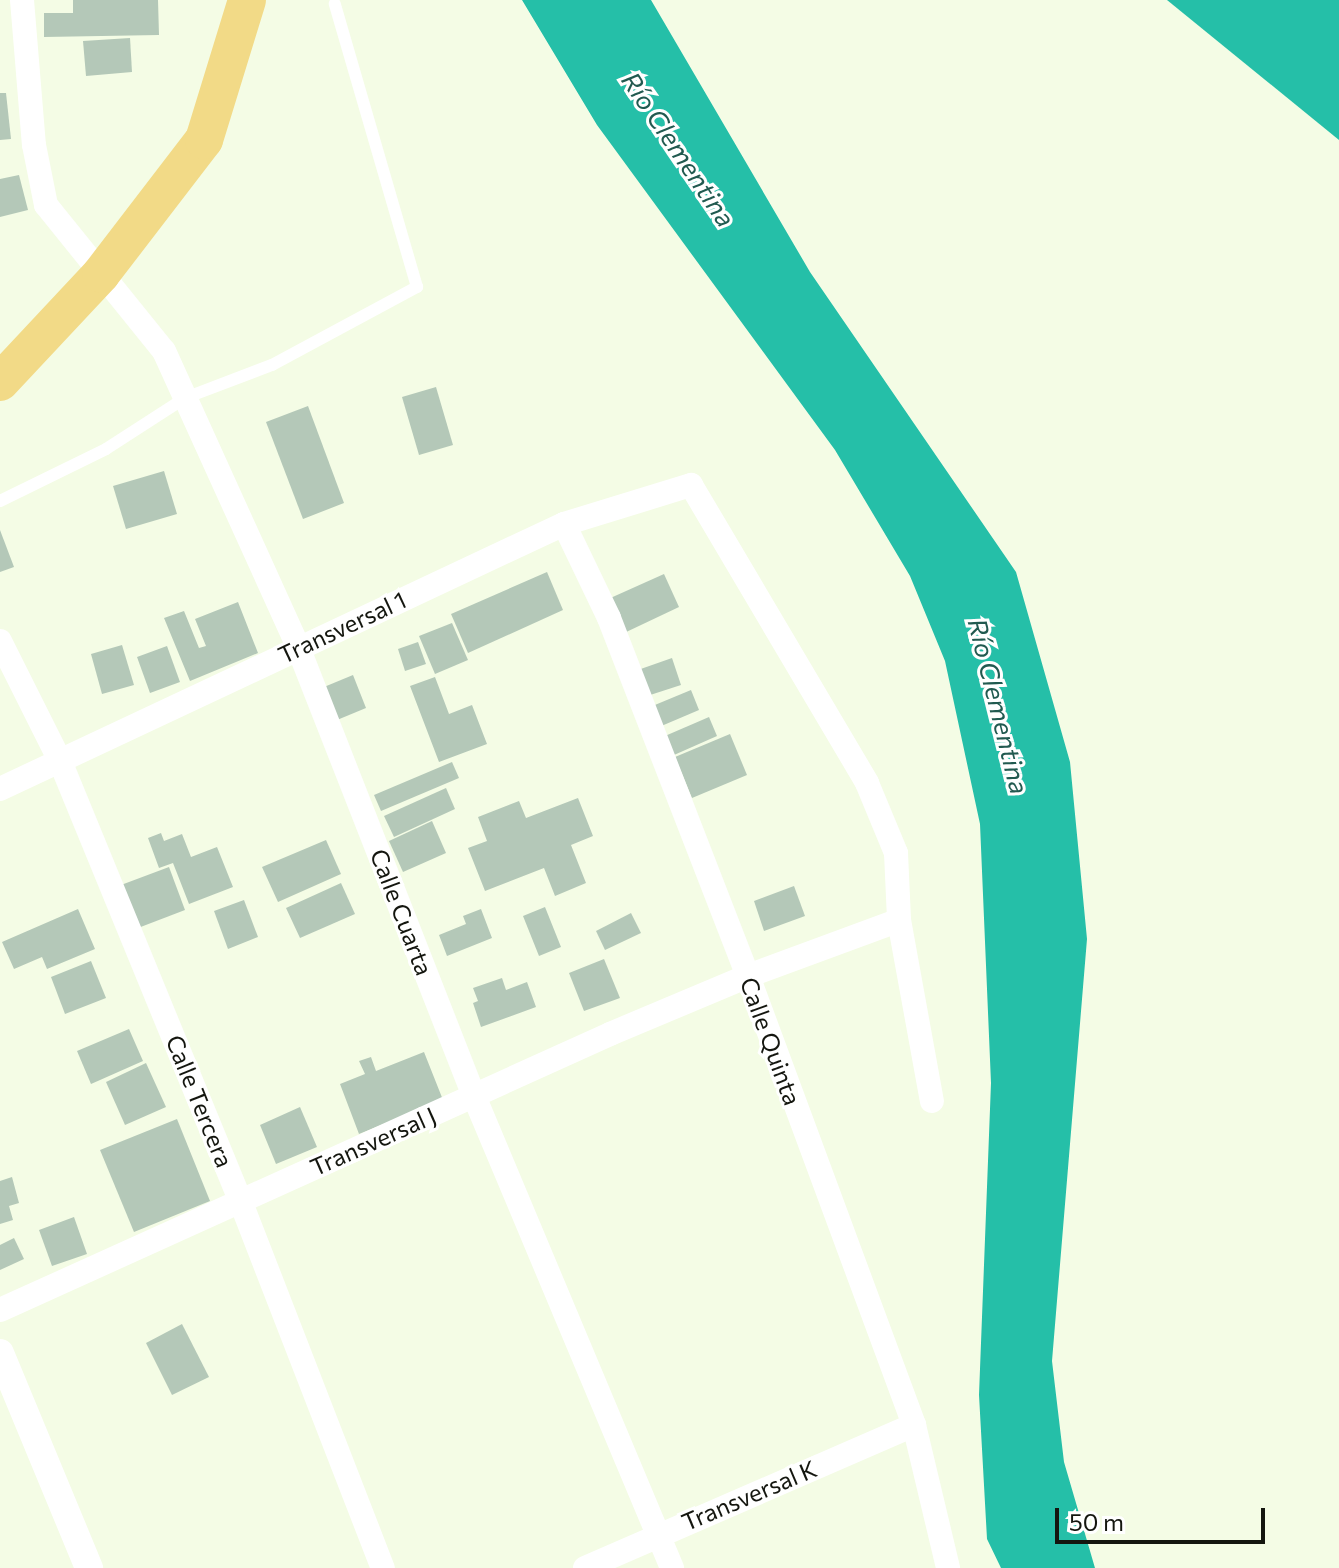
<!DOCTYPE html>
<html>
<head>
<meta charset="utf-8">
<style>
  body { margin:0 }
  #map { position:relative; width:1339px; height:1568px; overflow:hidden; background:#f4fce5; font-family:Commissioner,sans-serif }
  div>[style] { position:absolute }
  [style*='--x'] { left:calc(var(--x)*1px); top:calc(var(--y)*1px); width:calc(var(--w)*1px); rotate:calc(var(--a)*1deg) }
  .water>* { inset:0; background:#25bfa8 }
  .building>* { inset:0; background:#b4c8b8 }
  .service>* { height:12px; margin:-6px; padding:0 6px; transform-origin:6px; border-radius:6px; background:#fff }
  .minor>* { height:24px; margin:-12px; padding:0 12px; transform-origin:12px; border-radius:12px; background:#fff }
  .tertiary>* { height:28px; margin:-14px; padding:0 14px; transform-origin:14px; border-radius:14px; background:#fff }
  .trunk>* { height:38px; margin:-19px; padding:0 19px; transform-origin:19px; border-radius:19px; background:#f2da87 }
  span { translate:-50% -50%; white-space:nowrap; text-align:center; line-height:1.15; -webkit-text-stroke:6px #fff; paint-order:stroke }
  .street-label { font-size:24px; color:#14160f }
  .water-label { font-size:26px; color:#215a50; font-style:italic }
  .scale { position:absolute; left:1055px; top:1508px; width:210px; height:36px; box-sizing:border-box; border:4px solid #14160f; border-top:0; padding-left:10px; font-size:24px; line-height:28px; white-space:nowrap; color:#14160f; -webkit-text-stroke:6px #fff; paint-order:stroke }
</style>
</head>
<body>
<div id="map">
  <div class="water">
    <div style="clip-path:polygon(522px 0,651px 0,810px 272px,1016px 572px,1070px 762px,1087px 939px,1052px 1361px,1064px 1462px,1095px 1568px,1001px 1568px,987px 1539px,979px 1395px,991px 1083px,980px 824px,945px 661px,910px 576px,835px 450px,597px 125px)"></div>
    <div style="clip-path:polygon(1167px 0,1339px 0,1339px 140px)"></div>
  </div>
  <div class="building">
    <div style="clip-path:polygon(73px 0,158px 0,159px 35px,44px 37px,44px 13px,73px 13px)"></div>
    <div style="clip-path:polygon(130px 38px,132px 72px,86px 76px,83px 41px)"></div>
    <div style="clip-path:polygon(0 93px,6px 93px,11px 139px,0 140px)"></div>
    <div style="clip-path:polygon(19px 175px,28px 210px,0 217px,0 179px)"></div>
    <div style="clip-path:polygon(436px 387px,453px 445px,419px 455px,402px 397px)"></div>
    <div style="clip-path:polygon(308px 406px,344px 503px,303px 519px,266px 422px)"></div>
    <div style="clip-path:polygon(164px 471px,177px 514px,126px 529px,113px 486px)"></div>
    <div style="clip-path:polygon(0 530px,14px 567px,0 572px)"></div>
    <div style="clip-path:polygon(547px 572px,563px 610px,468px 653px,451px 614px)"></div>
    <div style="clip-path:polygon(664px 574px,679px 607px,622px 634px,606px 600px)"></div>
    <div style="clip-path:polygon(238px 602px,258px 653px,190px 681px,164px 618px,184px 611px,199px 648px,206px 646px,195px 619px)"></div>
    <div style="clip-path:polygon(452px 623px,468px 660px,435px 674px,419px 636px)"></div>
    <div style="clip-path:polygon(418px 642px,426px 664px,405px 671px,398px 649px)"></div>
    <div style="clip-path:polygon(122px 645px,134px 685px,102px 694px,91px 654px)"></div>
    <div style="clip-path:polygon(167px 646px,180px 682px,150px 693px,137px 657px)"></div>
    <div style="clip-path:polygon(672px 658px,681px 685px,644px 697px,635px 671px)"></div>
    <div style="clip-path:polygon(353px 675px,366px 708px,337px 720px,324px 687px)"></div>
    <div style="clip-path:polygon(435px 677px,449px 714px,472px 705px,487px 744px,439px 762px,410px 686px)"></div>
    <div style="clip-path:polygon(691px 690px,699px 710px,659px 727px,650px 707px)"></div>
    <div style="clip-path:polygon(709px 717px,717px 736px,674px 755px,665px 736px)"></div>
    <div style="clip-path:polygon(730px 734px,747px 775px,692px 798px,675px 757px)"></div>
    <div style="clip-path:polygon(452px 762px,459px 778px,381px 811px,374px 795px)"></div>
    <div style="clip-path:polygon(446px 788px,455px 809px,394px 837px,384px 816px)"></div>
    <div style="clip-path:polygon(578px 798px,593px 836px,571px 845px,586px 883px,555px 896px,544px 868px,485px 891px,468px 848px,487px 841px,478px 817px,519px 801px,526px 818px)"></div>
    <div style="clip-path:polygon(432px 821px,446px 853px,403px 872px,389px 841px)"></div>
    <div style="clip-path:polygon(161px 833px,164px 841px,182px 834px,191px 857px,217px 847px,233px 887px,189px 904px,173px 863px,159px 868px,148px 838px)"></div>
    <div style="clip-path:polygon(326px 840px,341px 874px,278px 902px,262px 867px)"></div>
    <div style="clip-path:polygon(169px 867px,185px 910px,138px 928px,121px 885px)"></div>
    <div style="clip-path:polygon(341px 883px,355px 914px,300px 938px,286px 908px)"></div>
    <div style="clip-path:polygon(794px 886px,805px 916px,764px 931px,754px 901px)"></div>
    <div style="clip-path:polygon(244px 900px,258px 937px,228px 949px,214px 911px)"></div>
    <div style="clip-path:polygon(545px 907px,561px 947px,539px 956px,523px 916px)"></div>
    <div style="clip-path:polygon(78px 909px,95px 949px,47px 969px,42px 957px,14px 969px,2px 942px)"></div>
    <div style="clip-path:polygon(481px 909px,492px 938px,447px 956px,439px 935px,466px 924px,463px 916px)"></div>
    <div style="clip-path:polygon(631px 913px,641px 933px,605px 950px,596px 931px)"></div>
    <div style="clip-path:polygon(604px 959px,620px 998px,584px 1011px,569px 973px)"></div>
    <div style="clip-path:polygon(91px 961px,106px 998px,65px 1014px,51px 977px)"></div>
    <div style="clip-path:polygon(502px 978px,506px 990px,527px 982px,536px 1007px,481px 1027px,473px 1003px,478px 1001px,473px 988px)"></div>
    <div style="clip-path:polygon(129px 1029px,143px 1061px,91px 1084px,77px 1051px)"></div>
    <div style="clip-path:polygon(424px 1052px,443px 1100px,359px 1134px,340px 1084px,365px 1074px,359px 1061px,371px 1057px,376px 1071px)"></div>
    <div style="clip-path:polygon(146px 1063px,166px 1107px,125px 1125px,106px 1082px)"></div>
    <div style="clip-path:polygon(300px 1107px,317px 1147px,276px 1164px,260px 1125px)"></div>
    <div style="clip-path:polygon(177px 1119px,210px 1201px,134px 1232px,100px 1150px)"></div>
    <div style="clip-path:polygon(12px 1177px,19px 1203px,9px 1206px,13px 1220px,0 1224px,0 1181px)"></div>
    <div style="clip-path:polygon(74px 1217px,87px 1254px,52px 1266px,39px 1230px)"></div>
    <div style="clip-path:polygon(14px 1238px,24px 1259px,0 1270px,0 1245px)"></div>
    <div style="clip-path:polygon(182px 1324px,209px 1377px,172px 1395px,146px 1343px)"></div>
  </div>
  <div class="service">
    <div style="--x:0;--y:501;--w:118;--a:-26.1"></div>
    <div style="--x:106;--y:449;--w:94;--a:-32.8"></div>
    <div style="--x:185;--y:398;--w:93;--a:-20.8"></div>
    <div style="--x:272;--y:365;--w:165;--a:-28.3"></div>
    <div style="--x:417;--y:287;--w:295;--a:-106.2"></div>
  </div>
  <div class="minor">
    <div style="--x:22;--y:0;--w:145;--a:85.3"></div>
    <div style="--x:34;--y:145;--w:61;--a:78.7"></div>
    <div style="--x:46;--y:205;--w:188;--a:51.1"></div>
    <div style="--x:164;--y:351;--w:325;--a:65.6"></div>
    <div style="--x:298;--y:647;--w:482;--a:68.6"></div>
    <div style="--x:474;--y:1096;--w:512;--a:67.24"></div>
    <div style="--x:564;--y:524;--w:104;--a:64.4"></div>
    <div style="--x:609;--y:618;--w:384;--a:68.8"></div>
    <div style="--x:748;--y:976;--w:479;--a:69.7"></div>
    <div style="--x:914;--y:1425;--w:147;--a:76.6"></div>
    <div style="--x:0;--y:641;--w:134;--a:63.4"></div>
    <div style="--x:60;--y:761;--w:474;--a:67.7"></div>
    <div style="--x:240;--y:1200;--w:395;--a:68.8"></div>
    <div style="--x:0;--y:789;--w:623;--a:-25.17"></div>
    <div style="--x:564;--y:524;--w:133;--a:-17.1"></div>
    <div style="--x:691;--y:485;--w:346;--a:59.4"></div>
    <div style="--x:867;--y:783;--w:76;--a:67.5"></div>
    <div style="--x:896;--y:853;--w:67;--a:87.4"></div>
    <div style="--x:899;--y:920;--w:184;--a:79.7"></div>
    <div style="--x:0;--y:1310;--w:670;--a:-24.34"></div>
    <div style="--x:610;--y:1034;--w:150;--a:-22.8"></div>
    <div style="--x:748;--y:976;--w:161;--a:-20.3"></div>
    <div style="--x:585;--y:1568;--w:359;--a:-23.5"></div>
  </div>
  <div class="tertiary">
    <div style="--x:0;--y:1353;--w:233;--a:67.5"></div>
  </div>
  <div class="trunk">
    <div style="--x:0;--y:382;--w:148;--a:-46.9"></div>
    <div style="--x:101;--y:274;--w:169;--a:-52.5"></div>
    <div style="--x:204;--y:140;--w:146;--a:-72.9"></div>
  </div>
  <div class="street-label">
    <span style="left:342px;top:627px;rotate:-25deg">Transversal 1</span>
    <span style="left:402px;top:912px;rotate:69deg">Calle Cuarta</span>
    <span style="left:771px;top:1041px;rotate:70deg">Calle Quinta</span>
    <span style="left:200px;top:1101px;rotate:68deg">Calle Tercera</span>
    <span style="left:373px;top:1141px;rotate:-24deg">Transversal J</span>
    <span style="left:749px;top:1495px;rotate:-23deg">Transversal K</span>
  </div>
  <div class="water-label">
    <span style="left:679px;top:149px;rotate:56deg">Río Clementina</span>
    <span style="left:999px;top:706px;rotate:76deg">Río Clementina</span>
  </div>
  <div class="scale">50 m</div>
</div>
</body>
</html>
